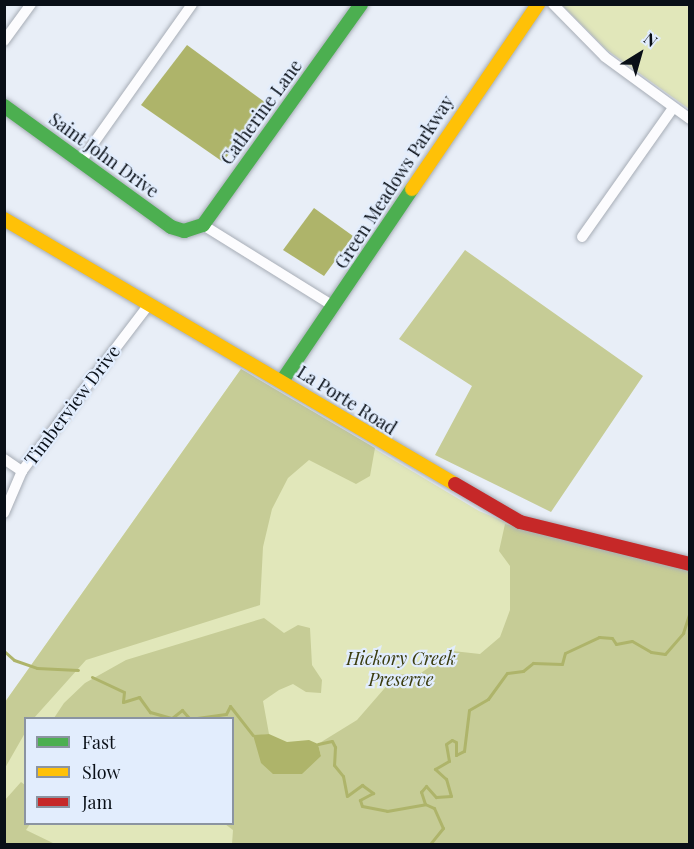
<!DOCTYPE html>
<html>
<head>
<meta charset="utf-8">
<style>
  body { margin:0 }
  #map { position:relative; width:694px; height:849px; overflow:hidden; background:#e8eef7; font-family:"Playfair Display",serif }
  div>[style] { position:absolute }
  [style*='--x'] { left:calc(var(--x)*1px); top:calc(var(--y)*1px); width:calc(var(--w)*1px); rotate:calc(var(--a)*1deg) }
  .green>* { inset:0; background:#e1e7ba }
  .forest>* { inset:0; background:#c6cc96 }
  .water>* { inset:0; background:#aeb46a }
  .stream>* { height:3px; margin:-1.5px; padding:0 1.5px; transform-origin:1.5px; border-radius:1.5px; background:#aeb46a }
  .roads { filter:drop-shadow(0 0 2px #a7adb6) drop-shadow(0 0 2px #a7adb6) }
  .street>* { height:10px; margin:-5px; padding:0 5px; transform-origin:5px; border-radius:5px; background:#fcfcfe }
  .fast>* { height:14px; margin:-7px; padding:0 7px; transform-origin:7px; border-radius:7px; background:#4caf50 }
  .slow>* { height:14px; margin:-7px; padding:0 7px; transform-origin:7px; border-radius:7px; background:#ffc107 }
  .jam>* { height:14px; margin:-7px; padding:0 7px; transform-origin:7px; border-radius:7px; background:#c62828 }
  span { translate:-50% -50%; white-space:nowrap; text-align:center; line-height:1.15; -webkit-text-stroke:4.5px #e2edfd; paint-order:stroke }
  .street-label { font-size:18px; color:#090f17 }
  .park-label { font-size:18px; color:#3a3c0f; font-style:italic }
  .frame { position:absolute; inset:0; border:6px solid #090f17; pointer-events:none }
  .legend { position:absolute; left:24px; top:717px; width:210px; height:108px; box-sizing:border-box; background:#e2edfd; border:2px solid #8b94a1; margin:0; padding:8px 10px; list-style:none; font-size:18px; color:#090f17 }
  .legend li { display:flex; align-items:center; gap:12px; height:30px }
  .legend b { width:30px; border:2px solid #8b94a1 }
  .north { position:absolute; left:610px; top:24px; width:60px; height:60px; -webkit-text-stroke:4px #e2edfd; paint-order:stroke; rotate:37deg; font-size:16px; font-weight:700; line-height:24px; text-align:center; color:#090f17 }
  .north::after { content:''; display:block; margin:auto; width:21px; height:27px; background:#090f17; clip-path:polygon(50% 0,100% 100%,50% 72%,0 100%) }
</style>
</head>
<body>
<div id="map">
  <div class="green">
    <div style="clip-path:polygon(562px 5px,689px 5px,689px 109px,607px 50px)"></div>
    <div style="clip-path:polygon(evenodd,241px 369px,479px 511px,535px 534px,689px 844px,5px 844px,5px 702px,241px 369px,26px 718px,232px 718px,232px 824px,26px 824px,26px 718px)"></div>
  </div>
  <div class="forest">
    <div style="clip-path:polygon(465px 250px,643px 376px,551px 512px,435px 455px,472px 386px,399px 339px)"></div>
    <div style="clip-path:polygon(241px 369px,375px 448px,370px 476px,356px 484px,309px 460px,288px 478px,272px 509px,263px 547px,260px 605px,86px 660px,34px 718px,26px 718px,25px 733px,5px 768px,5px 702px)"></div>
    <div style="clip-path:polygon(505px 524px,689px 570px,689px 844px,232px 844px,233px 830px,225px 824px,232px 824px,232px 718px,54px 718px,64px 703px,85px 683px,126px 660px,264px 618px,284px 633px,298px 625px,310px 628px,312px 665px,322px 680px,321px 693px,306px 692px,293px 684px,279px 690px,263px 701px,269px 734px,253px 736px,321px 756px,318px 744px,357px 720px,397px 674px,418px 675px,453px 651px,480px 654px,500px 637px,510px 610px,510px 566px,499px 551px)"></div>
    <div style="clip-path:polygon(21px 782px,25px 785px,26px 824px,30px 824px,26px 830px,55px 844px,5px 844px,5px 800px)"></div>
  </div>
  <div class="water">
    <div style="clip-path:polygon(187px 45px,266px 103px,223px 162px,141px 105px)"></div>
    <div style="clip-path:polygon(314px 208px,353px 236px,324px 276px,283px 250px)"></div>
    <div style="clip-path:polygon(269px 734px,287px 742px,309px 740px,318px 744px,321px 756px,302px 774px,273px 774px,261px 763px,253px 735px)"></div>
  </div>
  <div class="stream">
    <div style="--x:4;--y:651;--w:13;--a:42"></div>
    <div style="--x:14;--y:660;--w:24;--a:19"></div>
    <div style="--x:37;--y:668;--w:41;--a:2.8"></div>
    <div style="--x:92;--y:677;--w:35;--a:25"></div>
    <div style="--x:124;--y:692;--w:10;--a:96"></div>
    <div style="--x:123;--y:702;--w:17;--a:-17"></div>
    <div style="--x:139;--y:697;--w:19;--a:54"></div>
    <div style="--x:150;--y:712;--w:22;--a:16"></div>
    <div style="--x:172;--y:718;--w:13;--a:-39"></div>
    <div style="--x:182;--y:710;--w:11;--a:49"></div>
    <div style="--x:197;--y:718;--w:29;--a:-8"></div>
    <div style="--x:226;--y:714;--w:9;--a:-63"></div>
    <div style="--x:230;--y:706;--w:37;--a:52"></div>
    <div style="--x:318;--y:744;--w:14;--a:-12"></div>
    <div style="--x:332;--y:741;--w:7;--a:63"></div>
    <div style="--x:335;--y:747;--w:18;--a:93"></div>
    <div style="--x:334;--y:765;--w:14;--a:51"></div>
    <div style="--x:343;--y:776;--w:20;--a:79"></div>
    <div style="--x:347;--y:796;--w:19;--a:-36"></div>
    <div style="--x:362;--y:785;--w:14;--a:36"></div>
    <div style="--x:373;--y:793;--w:15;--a:152"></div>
    <div style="--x:360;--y:800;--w:6;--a:72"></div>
    <div style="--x:362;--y:806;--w:25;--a:11"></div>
    <div style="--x:387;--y:811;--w:39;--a:-10"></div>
    <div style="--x:425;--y:804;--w:10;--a:24"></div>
    <div style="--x:434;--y:808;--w:22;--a:66"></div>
    <div style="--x:443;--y:828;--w:21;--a:129"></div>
    <div style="--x:425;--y:804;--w:13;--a:-108"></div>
    <div style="--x:421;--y:792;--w:8;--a:-50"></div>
    <div style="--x:426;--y:786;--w:15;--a:48"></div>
    <div style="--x:436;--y:797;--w:15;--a:-4"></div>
    <div style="--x:451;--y:796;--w:18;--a:-106"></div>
    <div style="--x:446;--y:779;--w:15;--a:-138"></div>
    <div style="--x:435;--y:769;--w:16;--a:-30"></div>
    <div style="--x:449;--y:761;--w:17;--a:-100"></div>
    <div style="--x:446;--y:744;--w:7;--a:-34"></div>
    <div style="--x:452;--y:740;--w:4;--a:27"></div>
    <div style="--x:456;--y:742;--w:13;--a:90"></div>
    <div style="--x:456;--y:755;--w:9;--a:-27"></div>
    <div style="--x:464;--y:751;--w:41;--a:-83"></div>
    <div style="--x:469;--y:710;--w:22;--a:-30"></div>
    <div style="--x:488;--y:699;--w:32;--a:-54"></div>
    <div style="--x:507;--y:673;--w:16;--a:-7"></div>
    <div style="--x:523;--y:671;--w:13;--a:-39"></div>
    <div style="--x:533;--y:663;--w:29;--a:2"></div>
    <div style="--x:562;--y:664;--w:11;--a:-75"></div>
    <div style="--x:565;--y:653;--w:38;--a:-25"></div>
    <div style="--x:599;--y:637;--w:13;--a:4"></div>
    <div style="--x:612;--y:638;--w:7;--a:56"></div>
    <div style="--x:616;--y:644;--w:16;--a:-11"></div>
    <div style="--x:632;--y:641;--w:22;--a:30"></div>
    <div style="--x:651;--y:652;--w:14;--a:8"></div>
    <div style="--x:665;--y:654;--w:28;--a:-49"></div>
    <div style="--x:683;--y:633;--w:23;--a:-72"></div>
  </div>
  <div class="roads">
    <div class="street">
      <div style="--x:553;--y:4;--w:74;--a:45.5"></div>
      <div style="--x:605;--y:57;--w:105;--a:36.1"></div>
      <div style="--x:4;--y:41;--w:46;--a:-53.9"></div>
      <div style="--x:81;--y:161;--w:192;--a:-54.7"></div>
      <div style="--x:203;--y:225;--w:153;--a:31.9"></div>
      <div style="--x:582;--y:237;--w:158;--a:-54.8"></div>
      <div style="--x:4;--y:459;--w:22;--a:34"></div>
      <div style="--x:4;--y:513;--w:46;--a:-66.8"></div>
      <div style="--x:22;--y:471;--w:210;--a:-52.7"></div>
    </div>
    <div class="fast">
      <div style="--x:4;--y:106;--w:206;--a:35.9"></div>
      <div style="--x:171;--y:227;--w:14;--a:17"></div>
      <div style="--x:184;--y:231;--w:20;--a:-18"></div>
      <div style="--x:203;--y:225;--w:272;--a:-54.4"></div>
      <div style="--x:282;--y:381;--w:232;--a:-55.9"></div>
    </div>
    <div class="slow">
      <div style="--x:412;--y:189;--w:224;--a:-55.7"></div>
      <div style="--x:4;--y:219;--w:523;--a:30.44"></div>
    </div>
    <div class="jam">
      <div style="--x:455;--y:484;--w:75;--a:30.3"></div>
      <div style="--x:520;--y:522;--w:175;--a:13.9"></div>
    </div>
  </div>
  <div class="street-label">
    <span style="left:261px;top:112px;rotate:-54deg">Catherine Lane</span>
    <span style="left:104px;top:155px;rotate:36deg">Saint John Drive</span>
    <span style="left:394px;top:182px;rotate:-57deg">Green Meadows Parkway</span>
    <span style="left:347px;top:400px;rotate:32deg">La Porte Road</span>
    <span style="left:72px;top:405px;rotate:-53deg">Timberview Drive</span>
  </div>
  <div class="park-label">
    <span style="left:401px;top:669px">Hickory Creek<br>Preserve</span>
  </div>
  <div class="frame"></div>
  <ul class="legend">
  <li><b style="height:8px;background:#4caf50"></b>Fast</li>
  <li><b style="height:8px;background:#ffc107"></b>Slow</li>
  <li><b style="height:8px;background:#c62828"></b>Jam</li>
  </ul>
  <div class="north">N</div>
</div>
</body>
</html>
